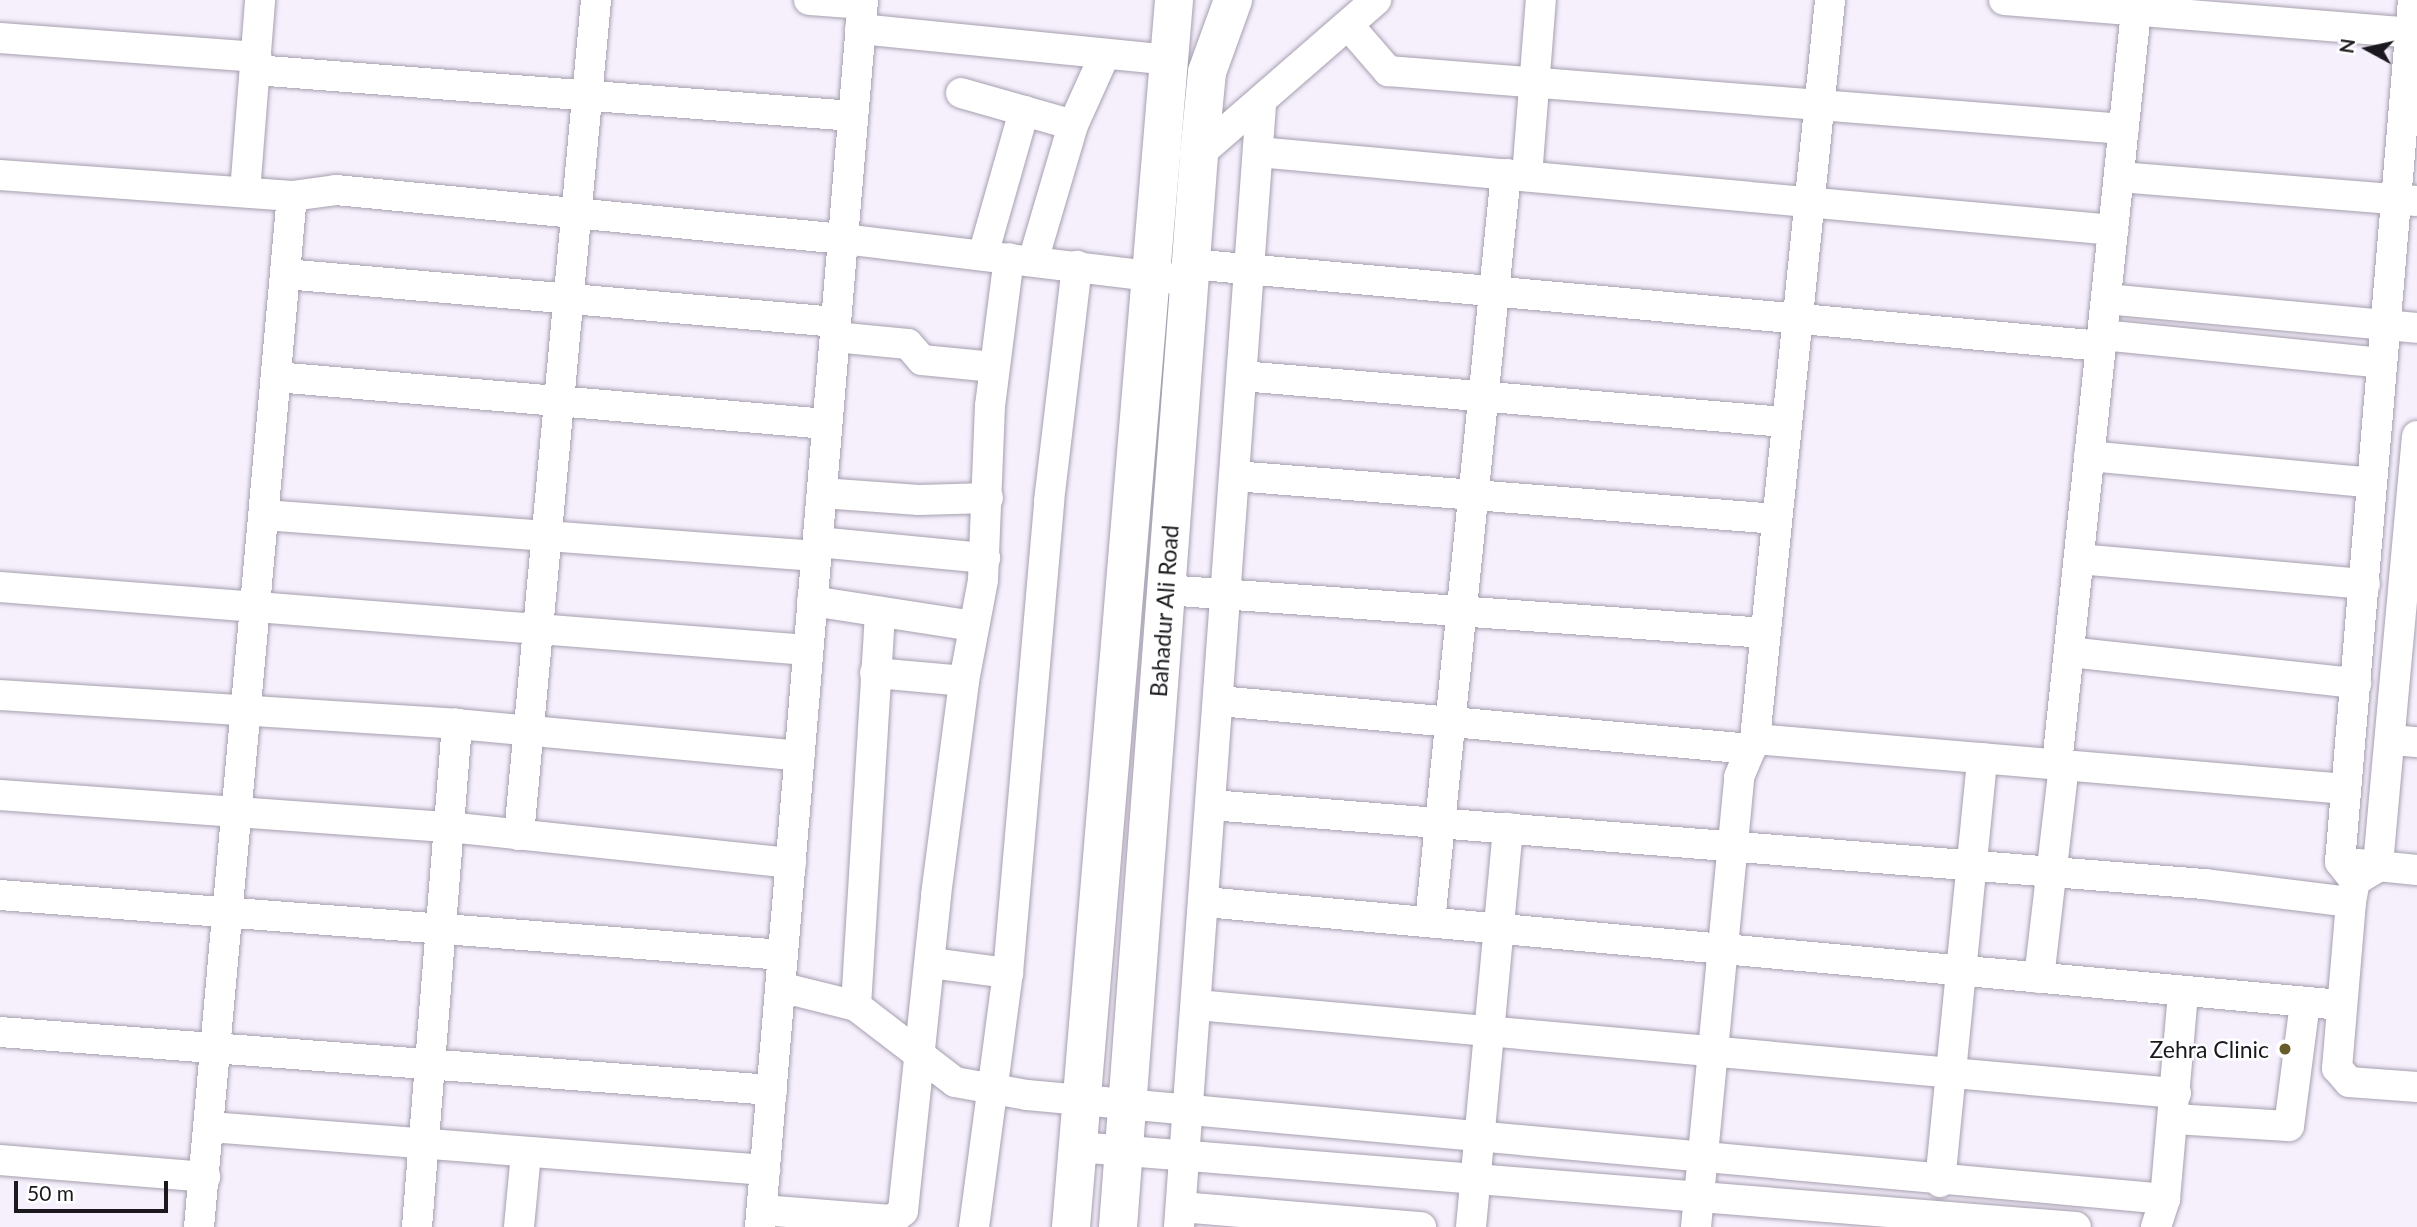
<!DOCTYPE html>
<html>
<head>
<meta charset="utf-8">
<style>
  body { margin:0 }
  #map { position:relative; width:2417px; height:1227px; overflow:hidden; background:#f6f0fd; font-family:Lato,sans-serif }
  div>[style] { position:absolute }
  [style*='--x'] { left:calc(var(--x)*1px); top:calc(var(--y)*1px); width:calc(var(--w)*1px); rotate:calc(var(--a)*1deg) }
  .roads { filter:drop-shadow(0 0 2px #a69faf) drop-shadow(0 0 2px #a69faf) }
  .minor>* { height:30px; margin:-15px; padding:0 15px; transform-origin:15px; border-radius:15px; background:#fff }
  .major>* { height:38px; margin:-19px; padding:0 19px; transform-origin:19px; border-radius:19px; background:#fff }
  .dots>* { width:19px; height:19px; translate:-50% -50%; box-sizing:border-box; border:4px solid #fff; border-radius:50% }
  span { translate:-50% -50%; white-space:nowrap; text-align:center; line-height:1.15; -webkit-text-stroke:5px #fff; paint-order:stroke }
  .street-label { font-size:23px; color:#1b181e }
  .poi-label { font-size:23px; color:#1b181e }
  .right { translate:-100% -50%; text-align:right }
  .north { position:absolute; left:2333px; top:14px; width:70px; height:70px; -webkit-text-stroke:5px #fff; paint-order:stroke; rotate:278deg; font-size:19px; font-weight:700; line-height:28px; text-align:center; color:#1b181e }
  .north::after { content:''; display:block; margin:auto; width:24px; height:32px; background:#1b181e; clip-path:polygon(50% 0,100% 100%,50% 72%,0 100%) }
  .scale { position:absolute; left:14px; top:1181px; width:154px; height:32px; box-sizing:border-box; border:4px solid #1b181e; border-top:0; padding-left:9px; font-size:21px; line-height:24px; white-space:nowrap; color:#1b181e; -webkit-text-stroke:5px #fff; paint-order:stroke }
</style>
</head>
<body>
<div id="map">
  <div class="roads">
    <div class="minor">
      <div style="--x:809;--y:0;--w:53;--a:4.3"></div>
      <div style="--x:2004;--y:0;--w:414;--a:4.6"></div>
      <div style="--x:1349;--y:26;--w:60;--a:49.1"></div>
      <div style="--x:1388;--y:71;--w:738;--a:4.51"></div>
      <div style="--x:860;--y:29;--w:313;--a:5.7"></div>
      <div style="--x:0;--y:38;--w:257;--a:4.2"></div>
      <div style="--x:255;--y:70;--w:600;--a:4.4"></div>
      <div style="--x:961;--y:93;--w:116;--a:15.9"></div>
      <div style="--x:1258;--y:152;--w:859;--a:5.21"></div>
      <div style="--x:1199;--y:154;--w:235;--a:-41"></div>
      <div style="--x:0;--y:175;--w:293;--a:4.1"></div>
      <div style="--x:292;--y:196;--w:44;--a:-7.8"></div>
      <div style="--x:336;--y:190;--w:509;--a:5.52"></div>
      <div style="--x:843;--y:239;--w:349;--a:6.9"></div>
      <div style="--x:1527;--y:176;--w:177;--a:-85.5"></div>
      <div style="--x:2119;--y:177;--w:299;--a:4.6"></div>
      <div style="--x:245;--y:192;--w:193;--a:-85.5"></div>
      <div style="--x:983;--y:255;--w:150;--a:-74.1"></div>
      <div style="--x:1033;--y:261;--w:142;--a:-73.6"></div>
      <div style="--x:1073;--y:125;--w:78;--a:-65.7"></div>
      <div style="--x:1190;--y:264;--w:915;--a:5.14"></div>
      <div style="--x:285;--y:274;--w:553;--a:4.98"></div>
      <div style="--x:2106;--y:299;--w:312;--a:5.3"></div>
      <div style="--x:2102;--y:335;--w:281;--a:5.7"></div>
      <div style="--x:835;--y:337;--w:73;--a:5.5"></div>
      <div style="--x:908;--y:344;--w:21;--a:49"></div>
      <div style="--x:922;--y:360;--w:72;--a:5.6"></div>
      <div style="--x:1242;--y:376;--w:544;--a:4.85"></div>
      <div style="--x:276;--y:377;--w:553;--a:4.88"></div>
      <div style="--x:2417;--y:436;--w:433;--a:95.2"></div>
      <div style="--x:2378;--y:867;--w:27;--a:149"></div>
      <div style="--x:2355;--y:881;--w:21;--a:101"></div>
      <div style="--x:2351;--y:902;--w:167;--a:94.8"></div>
      <div style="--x:2337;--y:1068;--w:18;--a:49"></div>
      <div style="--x:2349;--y:1082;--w:68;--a:4.2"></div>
      <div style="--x:2089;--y:456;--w:284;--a:5.4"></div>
      <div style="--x:1235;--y:476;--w:543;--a:4.54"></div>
      <div style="--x:822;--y:493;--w:97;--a:4.1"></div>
      <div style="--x:919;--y:500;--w:69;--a:-1.7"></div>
      <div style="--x:264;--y:515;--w:554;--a:4.25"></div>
      <div style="--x:818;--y:542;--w:168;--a:5.5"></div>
      <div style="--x:2079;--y:559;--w:287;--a:5"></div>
      <div style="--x:0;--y:587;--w:810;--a:4.46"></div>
      <div style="--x:1165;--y:590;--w:602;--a:4.1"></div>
      <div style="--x:812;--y:601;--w:164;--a:8.8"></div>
      <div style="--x:2069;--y:652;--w:289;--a:6.2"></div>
      <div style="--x:875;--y:673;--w:89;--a:5.1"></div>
      <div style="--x:0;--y:695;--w:458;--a:3.6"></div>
      <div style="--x:457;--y:724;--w:344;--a:5.3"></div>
      <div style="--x:1219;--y:701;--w:534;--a:5.16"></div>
      <div style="--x:1755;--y:739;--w:593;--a:4.84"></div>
      <div style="--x:2392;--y:740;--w:25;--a:5"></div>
      <div style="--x:2057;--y:764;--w:757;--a:-84.01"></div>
      <div style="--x:0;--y:795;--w:449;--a:4.1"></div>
      <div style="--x:448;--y:827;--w:345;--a:6"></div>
      <div style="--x:1211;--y:805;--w:996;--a:4.55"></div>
      <div style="--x:2204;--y:884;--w:148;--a:7"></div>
      <div style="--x:519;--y:835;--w:839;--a:-84.73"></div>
      <div style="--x:2358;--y:864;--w:59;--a:5.8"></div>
      <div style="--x:2355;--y:881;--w:24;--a:-128"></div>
      <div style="--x:2340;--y:862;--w:865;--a:-85.16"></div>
      <div style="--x:0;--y:895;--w:785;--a:4.38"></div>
      <div style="--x:1205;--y:902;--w:1141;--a:5.18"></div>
      <div style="--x:1430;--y:922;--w:752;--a:-84.2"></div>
      <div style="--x:931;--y:963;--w:78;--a:7.4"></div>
      <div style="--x:2039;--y:978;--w:214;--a:-83.3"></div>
      <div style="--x:780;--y:987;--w:78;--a:14"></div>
      <div style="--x:856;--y:1006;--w:125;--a:37.5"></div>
      <div style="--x:955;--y:1082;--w:73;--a:10.2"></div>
      <div style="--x:1027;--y:1095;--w:1143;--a:5.22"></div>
      <div style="--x:1197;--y:1005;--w:983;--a:5.14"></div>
      <div style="--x:856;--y:1006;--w:395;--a:-86.5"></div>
      <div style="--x:0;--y:1032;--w:774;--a:4.3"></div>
      <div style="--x:2173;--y:1119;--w:116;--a:3.5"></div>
      <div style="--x:2289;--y:1126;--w:125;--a:-82.6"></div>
      <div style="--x:210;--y:1127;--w:557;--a:4.43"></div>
      <div style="--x:1077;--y:1147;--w:1002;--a:4.58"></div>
      <div style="--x:0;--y:1160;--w:206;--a:4.7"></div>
      <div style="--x:1940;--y:1182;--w:426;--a:-84.3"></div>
      <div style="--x:1181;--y:1207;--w:241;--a:4.8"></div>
      <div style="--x:762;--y:1210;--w:130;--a:4.4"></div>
      <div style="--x:892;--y:1220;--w:14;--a:-39"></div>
      <div style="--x:903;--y:1211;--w:318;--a:-84"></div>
      <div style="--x:936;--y:895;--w:216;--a:-82.5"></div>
      <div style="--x:964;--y:681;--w:103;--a:-79.3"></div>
      <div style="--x:983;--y:580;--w:174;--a:-87.7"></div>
      <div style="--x:990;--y:406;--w:149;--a:-82.7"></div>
      <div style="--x:199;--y:1227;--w:1035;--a:-84.85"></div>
      <div style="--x:417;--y:1227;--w:505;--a:-85.45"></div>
      <div style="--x:519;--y:1227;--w:74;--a:-84.6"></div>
      <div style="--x:760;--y:1227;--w:1231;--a:-85.2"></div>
      <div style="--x:974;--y:1227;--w:256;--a:-82.4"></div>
      <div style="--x:1008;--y:973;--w:474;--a:-85"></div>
      <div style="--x:1049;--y:501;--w:237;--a:-83.2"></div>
      <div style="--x:1179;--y:1227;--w:1125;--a:-85.82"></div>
      <div style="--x:1471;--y:1227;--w:401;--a:-84.7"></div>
      <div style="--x:1696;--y:1227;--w:452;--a:-84.5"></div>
      <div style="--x:1739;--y:777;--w:41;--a:-67.2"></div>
      <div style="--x:1755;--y:739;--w:743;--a:-84.2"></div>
      <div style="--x:2156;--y:1227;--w:29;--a:-72"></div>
      <div style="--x:2165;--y:1199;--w:207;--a:-85"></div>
    </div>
    <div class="major">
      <div style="--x:1071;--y:1227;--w:1231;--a:-85.2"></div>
      <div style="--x:1118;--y:1227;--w:1076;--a:-85.68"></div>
      <div style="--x:1199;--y:154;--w:82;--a:-84.4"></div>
      <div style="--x:1207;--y:72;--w:77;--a:-70.1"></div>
    </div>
  </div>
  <div class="dots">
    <div style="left:2285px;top:1049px;background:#675b28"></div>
  </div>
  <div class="street-label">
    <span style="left:1164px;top:611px;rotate:-86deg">Bahadur Ali Road</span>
  </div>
  <div class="poi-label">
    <span class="right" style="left:2269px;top:1049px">Zehra Clinic</span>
  </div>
  <div class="north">N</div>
  <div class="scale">50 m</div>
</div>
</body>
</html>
